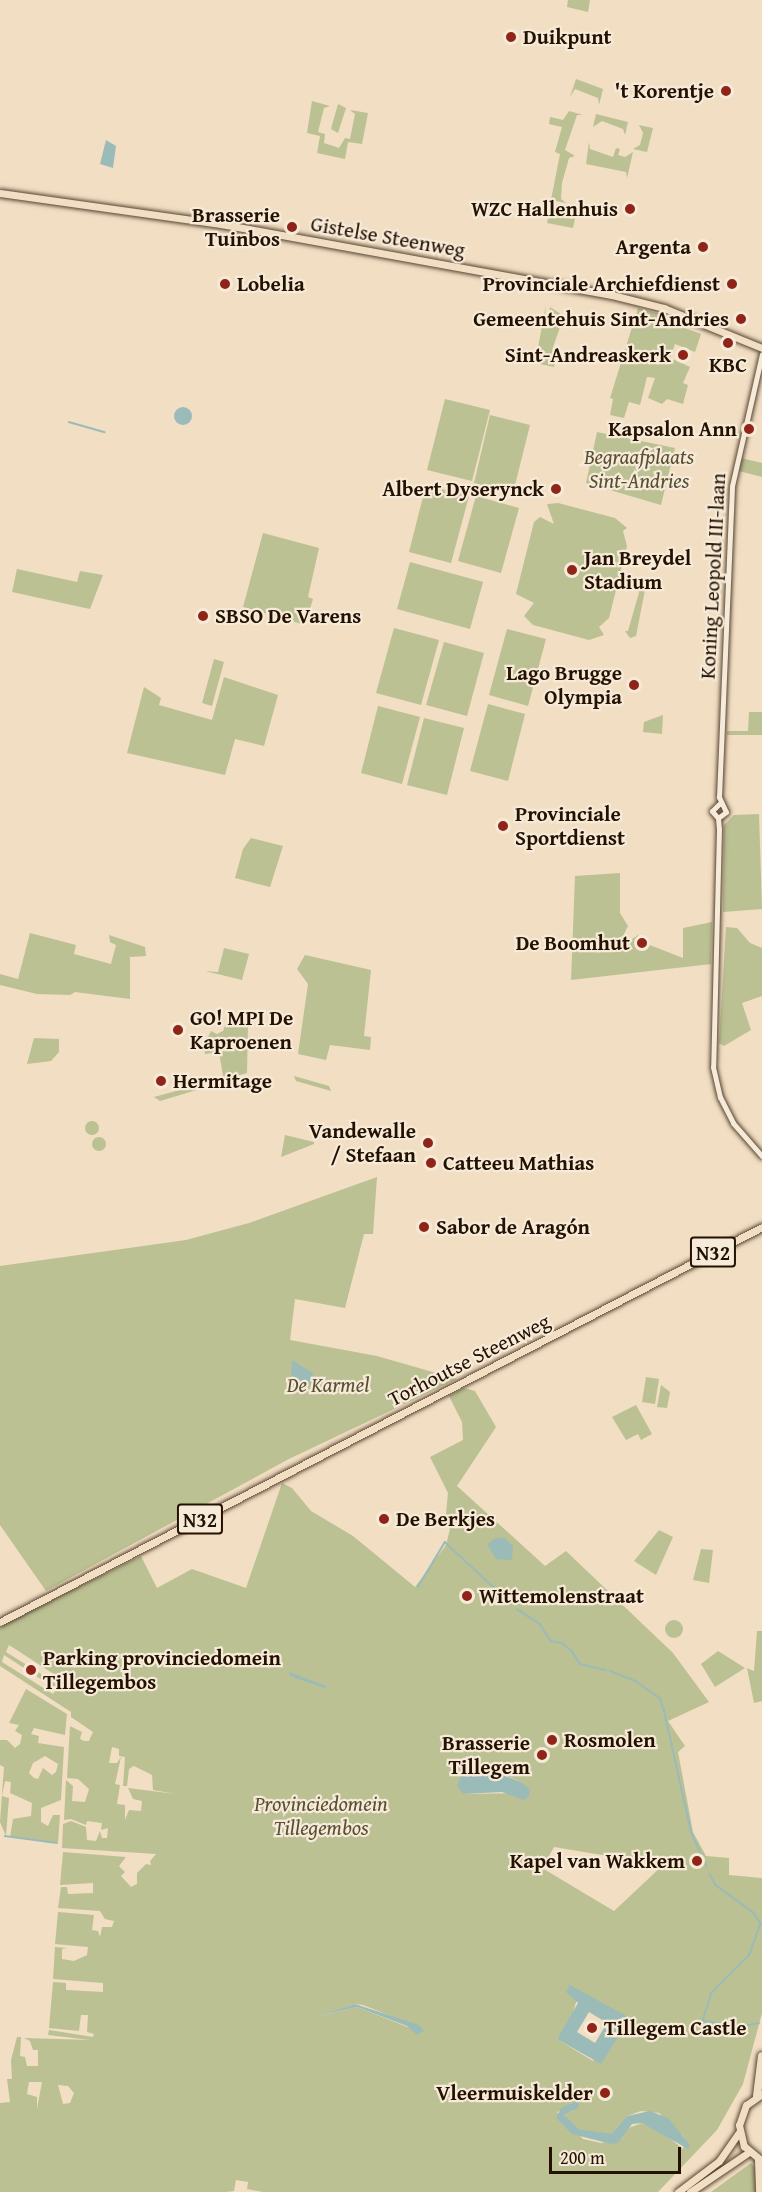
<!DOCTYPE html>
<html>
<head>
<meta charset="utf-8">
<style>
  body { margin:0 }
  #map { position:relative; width:762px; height:2192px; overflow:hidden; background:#f1dec3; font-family:"Gentium Book Plus",serif }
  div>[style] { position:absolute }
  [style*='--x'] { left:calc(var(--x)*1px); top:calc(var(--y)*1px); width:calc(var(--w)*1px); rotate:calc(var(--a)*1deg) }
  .green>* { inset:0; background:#bbc193 }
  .round { border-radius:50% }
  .water>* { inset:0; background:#9bbbb8 }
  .stream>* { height:1.5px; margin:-0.75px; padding:0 0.75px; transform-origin:0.75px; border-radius:0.75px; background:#9bbbb8 }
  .roads { filter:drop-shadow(0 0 2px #574431) drop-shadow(0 0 2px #574431) }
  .minor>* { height:5px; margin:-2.5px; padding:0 2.5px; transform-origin:2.5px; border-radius:2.5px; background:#f6ead8 }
  .major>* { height:7px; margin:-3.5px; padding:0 3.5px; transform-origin:3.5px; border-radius:3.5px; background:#f1dec3 }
  .highway>* { height:8px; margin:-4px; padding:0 4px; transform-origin:4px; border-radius:4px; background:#f1dec3 }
  .dots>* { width:16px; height:16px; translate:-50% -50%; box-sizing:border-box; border:3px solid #f6ead8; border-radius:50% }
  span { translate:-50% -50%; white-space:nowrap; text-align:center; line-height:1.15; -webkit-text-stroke:4.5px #f6ead8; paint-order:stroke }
  .shield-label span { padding:2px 4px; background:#f6ead8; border:2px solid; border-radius:4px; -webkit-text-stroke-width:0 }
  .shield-label { font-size:20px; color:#241100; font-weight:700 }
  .poi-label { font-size:21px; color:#241100; font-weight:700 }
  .left { translate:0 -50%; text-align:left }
  .right { translate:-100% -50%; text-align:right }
  .street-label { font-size:21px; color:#241100 }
  .park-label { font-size:21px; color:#594f33; font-style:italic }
  .scale { position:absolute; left:549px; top:2147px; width:132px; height:27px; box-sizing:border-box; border:3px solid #241100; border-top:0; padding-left:8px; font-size:18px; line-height:21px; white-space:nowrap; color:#241100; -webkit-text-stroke:4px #f6ead8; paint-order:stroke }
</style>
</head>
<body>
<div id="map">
  <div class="green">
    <div style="clip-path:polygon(568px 0,590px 0,588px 12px,567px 7px)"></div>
    <div style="clip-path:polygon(576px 79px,603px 89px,599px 105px,598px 98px,575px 89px,570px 97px)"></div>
    <div style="clip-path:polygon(312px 101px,330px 106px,324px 108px,318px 132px,325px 134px,324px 143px,339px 148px,345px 138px,350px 139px,355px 114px,350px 110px,368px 113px,362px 144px,348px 142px,345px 159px,317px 153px,320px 136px,307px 133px)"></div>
    <div style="clip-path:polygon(338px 104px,346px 108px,338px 133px,331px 129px)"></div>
    <div style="clip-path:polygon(569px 111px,583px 115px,577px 115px,565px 150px,575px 156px,569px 158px,562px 183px,561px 199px,566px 203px,551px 200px,560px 154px,555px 152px,562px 127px,549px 124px,550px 117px,563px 120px)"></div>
    <div style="clip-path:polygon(596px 114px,628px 122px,625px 135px,623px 129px,602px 121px,593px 127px)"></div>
    <div style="clip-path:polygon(639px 125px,653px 128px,647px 152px,633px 149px,640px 145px,643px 133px)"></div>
    <div style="clip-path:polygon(589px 142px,590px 149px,613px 157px,616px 148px,620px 149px,618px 155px,625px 157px,633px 152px,627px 178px,626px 172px,586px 164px)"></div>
    <div style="clip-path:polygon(550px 207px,552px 215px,557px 216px,573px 219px,576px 213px,573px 228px,547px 223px)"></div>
    <div style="clip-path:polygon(546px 305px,545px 317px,549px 318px,550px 307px,564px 316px,552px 350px,557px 353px,554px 367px,535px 363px)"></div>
    <div style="clip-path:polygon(638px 308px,664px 315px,663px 321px,673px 324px,676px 320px,683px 323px,682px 327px,701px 334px,695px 352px,675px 344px,670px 358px,690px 367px,683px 383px,688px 385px,683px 404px,667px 399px,662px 404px,648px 398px,655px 378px,647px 377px,640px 405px,629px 402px,624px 418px,610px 415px,613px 399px,610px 398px)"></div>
    <div style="clip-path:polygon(445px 399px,490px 410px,472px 481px,427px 470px)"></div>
    <div style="clip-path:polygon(490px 415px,530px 425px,513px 493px,474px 483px)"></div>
    <div style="clip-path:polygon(597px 432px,675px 448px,661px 505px,586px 483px)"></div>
    <div style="clip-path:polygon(741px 458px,762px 463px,762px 477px,739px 471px)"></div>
    <div style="clip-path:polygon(426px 485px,469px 496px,451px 563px,409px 552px)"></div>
    <div style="clip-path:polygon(476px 496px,519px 508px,501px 573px,458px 561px)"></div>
    <div style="clip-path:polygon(558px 503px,615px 518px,627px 528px,623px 531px,627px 546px,609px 618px,599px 627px,604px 635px,589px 640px,533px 625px,524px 616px,534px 603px,516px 594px,534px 522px,540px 517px,554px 524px,547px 504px)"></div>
    <div style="clip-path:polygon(263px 533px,319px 548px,308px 597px,313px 599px,305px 625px,243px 607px)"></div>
    <div style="clip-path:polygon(410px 562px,483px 582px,470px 629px,397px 609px)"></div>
    <div style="clip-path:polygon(17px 569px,77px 582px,80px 571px,103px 575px,90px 609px,12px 592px)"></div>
    <div style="clip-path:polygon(644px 582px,649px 590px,645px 590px,636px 636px,630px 638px,625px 631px,628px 631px,640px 589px,637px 585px)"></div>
    <div style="clip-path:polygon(394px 628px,439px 640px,421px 705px,376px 693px)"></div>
    <div style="clip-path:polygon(507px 629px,546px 639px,528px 706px,489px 695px)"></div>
    <div style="clip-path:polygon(444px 642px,484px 653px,467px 716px,426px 705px)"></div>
    <div style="clip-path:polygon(214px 659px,224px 662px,212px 706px,202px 703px)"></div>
    <div style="clip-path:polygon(224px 677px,278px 695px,264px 746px,235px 739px,225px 775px,127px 753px,144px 687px,161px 698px,159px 705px,212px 720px)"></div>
    <div style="clip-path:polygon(488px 704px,525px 714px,508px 781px,470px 771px)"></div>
    <div style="clip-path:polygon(378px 706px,420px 717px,402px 784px,361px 773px)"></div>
    <div style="clip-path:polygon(749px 712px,762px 712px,762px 735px,727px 735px,727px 731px,748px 731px)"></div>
    <div style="clip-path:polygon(663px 715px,662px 734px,643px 732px,644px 722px)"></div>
    <div style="clip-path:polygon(424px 718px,464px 728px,447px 795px,407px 785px)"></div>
    <div style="clip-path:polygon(759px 814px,762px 909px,723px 912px,724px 825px,734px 815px)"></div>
    <div style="clip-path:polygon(251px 838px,283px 846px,270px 887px,235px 878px,243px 849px)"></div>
    <div style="clip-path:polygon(620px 873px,620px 913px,628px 926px,619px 944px,622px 946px,638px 935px,642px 942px,683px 958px,683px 928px,712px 922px,711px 964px,571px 980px,575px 876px)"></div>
    <div style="clip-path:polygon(726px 927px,737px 928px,750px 943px,762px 948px,762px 996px,742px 1003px,751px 1030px,724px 1046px,719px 1043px)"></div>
    <div style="clip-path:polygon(30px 933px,76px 945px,74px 954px,111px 964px,116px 945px,110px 942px,109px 935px,145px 947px,146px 956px,130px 957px,130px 999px,75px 992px,70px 995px,37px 994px,0 985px,0 974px,18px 979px)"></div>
    <div style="clip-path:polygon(224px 948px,249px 954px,242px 980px,205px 971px,218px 972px)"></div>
    <div style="clip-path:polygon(305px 955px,371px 970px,364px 1036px,371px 1037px,370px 1050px,330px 1045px,326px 1060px,298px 1054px,308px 984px,297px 969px)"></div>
    <div style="clip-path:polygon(228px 1018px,248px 1025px,247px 1073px,209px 1084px,206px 1080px,223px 1076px,219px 1052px,205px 1054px,204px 1045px,211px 1031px,217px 1034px,223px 1031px)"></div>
    <div style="clip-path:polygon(34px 1038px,59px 1039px,59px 1052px,51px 1061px,27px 1064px)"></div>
    <div style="clip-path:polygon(294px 1076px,329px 1086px,331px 1091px,296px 1081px)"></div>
    <div style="clip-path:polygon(198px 1081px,200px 1089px,160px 1101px,154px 1097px,198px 1085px)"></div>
    <div class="round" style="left:85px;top:1121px;width:14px;height:14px"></div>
    <div style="clip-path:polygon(285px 1135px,314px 1142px,314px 1144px,281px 1157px)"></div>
    <div class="round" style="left:92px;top:1137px;width:14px;height:14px"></div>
    <div style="clip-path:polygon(377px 1177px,373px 1234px,364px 1234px,345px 1308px,295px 1299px,290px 1340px,377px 1356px,457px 1379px,289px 1459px,46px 1591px,0 1525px,0 1266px,186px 1240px,249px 1223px)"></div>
    <div style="clip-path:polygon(646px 1377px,659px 1379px,655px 1404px,642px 1402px)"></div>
    <div style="clip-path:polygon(661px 1385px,670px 1392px,667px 1408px,657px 1407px)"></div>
    <div style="clip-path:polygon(evenodd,464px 1388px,475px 1391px,496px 1427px,457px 1486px,545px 1566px,566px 1551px,673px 1653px,709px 1702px,668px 1721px,685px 1746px,678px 1752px,693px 1832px,706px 1856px,729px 1858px,729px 1875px,762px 1878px,762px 2013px,743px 2084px,717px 2130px,658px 2192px,263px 2192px,247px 2189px,248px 2182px,236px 2180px,234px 2191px,226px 2192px,0 2192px,0 2103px,10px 2102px,7px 2079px,12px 2079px,11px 2060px,17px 2037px,21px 2037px,20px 2056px,25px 2057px,27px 2066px,38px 2066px,38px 2050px,33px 2050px,30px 2041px,24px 2038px,91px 2040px,48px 2035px,49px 2030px,93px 2037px,94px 2034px,87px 2032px,88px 2015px,81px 2015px,79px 2031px,49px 2028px,53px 1982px,66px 1983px,66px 1990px,103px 1992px,103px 1983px,53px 1979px,55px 1947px,67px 1948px,62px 1949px,62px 1959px,74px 1961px,87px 1955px,88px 1947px,55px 1944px,58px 1912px,94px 1915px,92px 1930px,98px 1931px,100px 1937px,102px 1927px,112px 1927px,114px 1921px,105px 1919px,100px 1911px,58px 1908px,61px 1887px,67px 1887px,68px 1894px,93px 1893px,93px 1883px,60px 1885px,63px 1852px,126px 1857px,119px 1866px,125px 1872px,121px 1876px,131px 1887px,137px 1884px,137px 1873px,146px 1864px,151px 1865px,150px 1861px,156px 1854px,62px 1848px,63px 1824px,71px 1821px,86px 1827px,87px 1840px,96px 1841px,100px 1831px,102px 1838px,107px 1838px,108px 1828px,101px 1830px,102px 1823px,87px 1821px,86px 1825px,71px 1819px,64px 1820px,66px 1780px,73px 1786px,72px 1801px,85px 1802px,89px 1789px,78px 1779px,67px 1778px,70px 1726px,82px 1732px,80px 1739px,84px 1741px,89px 1741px,93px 1732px,71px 1717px,71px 1712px,0 1666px,0 1626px,141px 1556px,157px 1588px,192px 1569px,246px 1588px,282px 1483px,292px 1488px,311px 1511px,353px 1536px,415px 1587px,446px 1545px,450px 1529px,445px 1523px,448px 1493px,430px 1457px,463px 1440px,462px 1422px,449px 1396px,464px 1388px,9px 1645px,60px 1678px,59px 1685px,6px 1652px,9px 1645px,464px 1388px,4px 1655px,56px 1689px,53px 1694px,2px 1662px,4px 1655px,464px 1388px,112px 1747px,119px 1749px,119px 1756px,125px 1757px,123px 1786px,127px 1786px,129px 1769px,134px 1766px,152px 1775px,153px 1790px,176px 1794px,128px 1788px,133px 1799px,142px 1801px,141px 1811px,129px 1810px,125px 1820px,125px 1805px,117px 1804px,120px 1785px,115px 1784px,121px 1757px,117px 1763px,109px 1763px,112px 1747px,464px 1388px,482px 1765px,521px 1782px,530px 1793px,463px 1794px,466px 1768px,482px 1765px,464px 1388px,554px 1847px,662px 1865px,662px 1866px,614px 1911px,542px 1868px,554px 1847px,464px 1388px,577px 1999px,630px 2018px,593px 2061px,557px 2039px,572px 2016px,577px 1999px,464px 1388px,355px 2004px,363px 2005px,416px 2026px,410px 2028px,357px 2007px,319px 2016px,355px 2004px,464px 1388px,29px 2082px,42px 2082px,37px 2109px,37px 2097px,27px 2094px,29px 2082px,464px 1388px,58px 2085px,68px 2086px,74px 2093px,70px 2103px,63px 2104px,58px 2085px,464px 1388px,574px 2106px,574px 2110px,564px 2115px,567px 2119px,579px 2129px,605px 2134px,611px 2134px,627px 2116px,641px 2111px,659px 2113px,684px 2137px,683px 2149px,662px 2132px,642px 2123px,626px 2129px,622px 2138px,601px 2143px,583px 2139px,557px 2112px,574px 2106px)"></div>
    <div style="clip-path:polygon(636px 1405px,652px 1434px,641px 1440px,638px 1434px,626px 1440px,612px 1417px)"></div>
    <div style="clip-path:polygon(659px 1530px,673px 1537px,656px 1575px,634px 1561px)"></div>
    <div style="clip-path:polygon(701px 1549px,713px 1550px,709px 1583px,693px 1580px)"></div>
    <div class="round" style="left:665px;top:1620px;width:18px;height:18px"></div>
    <div style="clip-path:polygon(757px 1631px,762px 1631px,762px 1701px,754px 1703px,747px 1668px,754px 1671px)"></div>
    <div style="clip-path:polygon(718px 1651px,745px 1668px,715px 1687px,701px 1664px)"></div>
    <div style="clip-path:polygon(evenodd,26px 1689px,67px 1714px,65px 1735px,34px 1728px,31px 1734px,39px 1736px,38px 1743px,64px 1747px,61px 1800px,41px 1808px,41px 1822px,48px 1826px,53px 1815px,60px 1815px,58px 1843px,10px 1837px,13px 1819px,31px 1816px,32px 1803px,10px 1793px,11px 1782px,5px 1781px,2px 1796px,9px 1798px,6px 1836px,0 1822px,4px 1767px,0 1765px,0 1740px,7px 1740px,15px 1748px,20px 1744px,22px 1735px,15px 1731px,19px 1725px,9px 1723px,26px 1689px,45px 1756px,58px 1764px,56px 1772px,52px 1775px,43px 1768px,38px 1779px,34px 1778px,29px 1773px,33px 1763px,45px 1756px)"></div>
    <div style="clip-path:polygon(751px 2163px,758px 2172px,756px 2192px,711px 2192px)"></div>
  </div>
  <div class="water">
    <div style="clip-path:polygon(106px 140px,116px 146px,113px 168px,100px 164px)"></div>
    <div class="round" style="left:174px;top:407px;width:18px;height:18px"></div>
    <div style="clip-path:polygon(292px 1360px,313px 1373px,311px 1385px,291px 1375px)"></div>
    <div style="clip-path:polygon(496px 1538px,505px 1538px,513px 1546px,512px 1560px,496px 1559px,487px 1544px)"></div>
    <div style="clip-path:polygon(289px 1672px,326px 1686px,327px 1689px,290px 1676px)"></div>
    <div style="clip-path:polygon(476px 1765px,521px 1782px,530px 1790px,529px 1796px,524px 1800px,502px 1792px,463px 1794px,457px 1786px,462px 1772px)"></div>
    <div style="clip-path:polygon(evenodd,570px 1985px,630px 2018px,601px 2064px,557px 2039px,578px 2003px,566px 1992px,570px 1985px,589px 2012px,607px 2023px,595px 2043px,577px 2032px,589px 2012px)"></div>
    <div style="clip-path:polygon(355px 2004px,419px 2025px,424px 2031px,417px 2035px,407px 2026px,357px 2007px,318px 2016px)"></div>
    <div style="clip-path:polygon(580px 2100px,578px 2108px,564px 2115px,579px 2129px,611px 2134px,627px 2116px,650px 2111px,668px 2118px,690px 2145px,688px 2149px,642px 2123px,632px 2124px,618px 2143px,611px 2144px,572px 2134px,556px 2118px,561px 2108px)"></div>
  </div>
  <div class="stream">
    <div style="--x:69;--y:422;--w:37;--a:16"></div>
    <div style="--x:418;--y:1587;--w:52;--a:-59"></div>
    <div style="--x:445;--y:1542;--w:91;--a:42.8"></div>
    <div style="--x:517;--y:1609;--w:27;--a:33"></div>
    <div style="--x:540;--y:1624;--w:20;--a:57"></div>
    <div style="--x:551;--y:1641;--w:11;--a:10"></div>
    <div style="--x:562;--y:1643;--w:13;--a:39"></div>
    <div style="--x:572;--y:1651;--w:15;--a:58"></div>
    <div style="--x:580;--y:1664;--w:27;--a:13"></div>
    <div style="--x:610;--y:1671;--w:28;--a:21"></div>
    <div style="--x:637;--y:1682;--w:28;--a:35"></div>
    <div style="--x:660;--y:1698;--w:12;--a:70"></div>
    <div style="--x:664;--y:1709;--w:128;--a:77.4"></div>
    <div style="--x:692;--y:1834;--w:35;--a:65"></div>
    <div style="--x:5;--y:1836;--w:52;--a:7.7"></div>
    <div style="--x:710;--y:1874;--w:13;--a:61"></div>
    <div style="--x:716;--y:1885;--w:47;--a:36.4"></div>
    <div style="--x:754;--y:1913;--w:13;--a:58"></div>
    <div style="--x:761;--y:1924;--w:33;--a:110"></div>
    <div style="--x:750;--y:1955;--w:54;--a:135"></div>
    <div style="--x:712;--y:1993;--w:29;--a:108"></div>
    <div style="--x:703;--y:2021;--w:41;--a:7"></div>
    <div style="--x:744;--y:2026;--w:15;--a:-11"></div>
  </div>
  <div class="roads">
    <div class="minor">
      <div style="--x:719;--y:804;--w:10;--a:135"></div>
      <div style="--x:712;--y:811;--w:9;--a:49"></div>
      <div style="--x:718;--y:818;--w:11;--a:85"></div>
      <div style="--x:719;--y:829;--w:238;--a:91.4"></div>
      <div style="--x:713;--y:1067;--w:31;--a:77"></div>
      <div style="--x:720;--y:1097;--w:29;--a:63"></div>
      <div style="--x:733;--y:1123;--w:44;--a:48.7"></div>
      <div style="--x:718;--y:818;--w:10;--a:-37"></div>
      <div style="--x:726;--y:812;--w:17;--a:-115"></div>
      <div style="--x:719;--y:797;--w:311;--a:-87.6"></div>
      <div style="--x:732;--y:486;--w:135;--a:-77.2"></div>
    </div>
    <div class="major">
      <div style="--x:0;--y:193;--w:223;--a:8"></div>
      <div style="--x:221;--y:224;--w:397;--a:10.3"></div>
      <div style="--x:612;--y:295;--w:54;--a:14"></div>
      <div style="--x:664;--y:308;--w:106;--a:22.2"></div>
      <div style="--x:0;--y:1622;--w:858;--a:-27.4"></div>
      <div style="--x:762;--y:2094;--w:19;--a:145"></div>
      <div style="--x:746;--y:2105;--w:21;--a:109"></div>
      <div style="--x:739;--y:2125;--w:22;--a:77"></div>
      <div style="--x:744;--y:2146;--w:23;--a:40"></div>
      <div style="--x:678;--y:2192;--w:51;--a:-37.1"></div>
      <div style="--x:719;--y:2161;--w:35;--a:-55"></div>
      <div style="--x:690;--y:2192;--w:71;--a:-34.1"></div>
    </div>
    <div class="highway">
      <div style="--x:757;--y:2096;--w:40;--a:-82.9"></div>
      <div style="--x:759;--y:2160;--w:32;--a:88"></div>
    </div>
  </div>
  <div class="dots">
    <div style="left:511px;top:37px;background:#8f2418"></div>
    <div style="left:726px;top:91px;background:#8f2418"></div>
    <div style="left:630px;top:209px;background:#8f2418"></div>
    <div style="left:292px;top:227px;background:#8f2418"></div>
    <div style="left:703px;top:247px;background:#8f2418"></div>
    <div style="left:225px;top:284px;background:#8f2418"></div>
    <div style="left:732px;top:284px;background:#8f2418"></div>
    <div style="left:741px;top:319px;background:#8f2418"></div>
    <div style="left:728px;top:343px;background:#8f2418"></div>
    <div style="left:683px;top:355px;background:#8f2418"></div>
    <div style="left:749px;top:429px;background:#8f2418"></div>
    <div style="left:556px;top:489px;background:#8f2418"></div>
    <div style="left:572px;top:570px;background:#8f2418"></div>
    <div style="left:203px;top:616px;background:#8f2418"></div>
    <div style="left:634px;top:685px;background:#8f2418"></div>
    <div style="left:503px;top:826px;background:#8f2418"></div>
    <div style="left:642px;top:943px;background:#8f2418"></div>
    <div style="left:178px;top:1030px;background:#8f2418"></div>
    <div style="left:161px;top:1081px;background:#8f2418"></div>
    <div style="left:428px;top:1143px;background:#8f2418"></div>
    <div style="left:431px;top:1163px;background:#8f2418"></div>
    <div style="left:424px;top:1227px;background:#8f2418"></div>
    <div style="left:384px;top:1519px;background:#8f2418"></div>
    <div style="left:467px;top:1596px;background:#8f2418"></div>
    <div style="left:31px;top:1670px;background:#8f2418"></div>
    <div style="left:552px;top:1740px;background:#8f2418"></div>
    <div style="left:542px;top:1755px;background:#8f2418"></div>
    <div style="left:697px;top:1861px;background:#8f2418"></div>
    <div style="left:592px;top:2028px;background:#8f2418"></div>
    <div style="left:605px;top:2093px;background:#8f2418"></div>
  </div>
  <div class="shield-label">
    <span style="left:713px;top:1252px">N32</span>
    <span style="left:200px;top:1519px">N32</span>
  </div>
  <div class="poi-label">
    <span class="left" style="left:523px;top:37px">Duikpunt</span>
    <span class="right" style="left:714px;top:91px">'t Korentje</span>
    <span class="right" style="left:618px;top:209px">WZC Hallenhuis</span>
    <span class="right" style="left:280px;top:227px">Brasserie<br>Tuinbos</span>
    <span class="right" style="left:691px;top:247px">Argenta</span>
    <span class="left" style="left:237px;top:284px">Lobelia</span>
    <span class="right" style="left:720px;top:284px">Provinciale Archiefdienst</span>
    <span class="right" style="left:729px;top:319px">Gemeentehuis Sint-Andries</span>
    <span class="right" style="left:671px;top:355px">Sint-Andreaskerk</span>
    <span style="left:728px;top:365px">KBC</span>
    <span class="right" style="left:737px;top:429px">Kapsalon Ann</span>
    <span class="right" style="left:544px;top:489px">Albert Dyserynck</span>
    <span class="left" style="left:584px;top:570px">Jan Breydel<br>Stadium</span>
    <span class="left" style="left:215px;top:616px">SBSO De Varens</span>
    <span class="right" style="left:622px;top:685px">Lago Brugge<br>Olympia</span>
    <span class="left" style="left:515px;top:826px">Provinciale<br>Sportdienst</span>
    <span class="right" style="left:630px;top:943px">De Boomhut</span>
    <span class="left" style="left:190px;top:1030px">GO! MPI De<br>Kaproenen</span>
    <span class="left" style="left:173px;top:1081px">Hermitage</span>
    <span class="right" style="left:416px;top:1143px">Vandewalle<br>/ Stefaan</span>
    <span class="left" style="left:443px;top:1163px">Catteeu Mathias</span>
    <span class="left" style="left:436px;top:1227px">Sabor de Aragón</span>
    <span class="left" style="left:396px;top:1519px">De Berkjes</span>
    <span class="left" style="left:479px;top:1596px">Wittemolenstraat</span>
    <span class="left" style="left:43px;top:1670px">Parking provinciedomein<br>Tillegembos</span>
    <span class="left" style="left:564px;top:1740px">Rosmolen</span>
    <span class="right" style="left:530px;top:1755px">Brasserie<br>Tillegem</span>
    <span class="right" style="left:685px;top:1861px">Kapel van Wakkem</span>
    <span class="left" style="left:604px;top:2028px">Tillegem Castle</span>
    <span class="right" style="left:593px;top:2093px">Vleermuiskelder</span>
  </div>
  <div class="street-label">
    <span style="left:388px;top:237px;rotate:10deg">Gistelse Steenweg</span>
    <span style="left:713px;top:576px;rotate:-87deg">Koning Leopold III-laan</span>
    <span style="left:469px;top:1360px;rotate:-27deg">Torhoutse Steenweg</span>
  </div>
  <div class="park-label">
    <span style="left:639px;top:469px">Begraafplaats<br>Sint-Andries</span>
    <span style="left:328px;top:1385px">De Karmel</span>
    <span style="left:321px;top:1816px">Provinciedomein<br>Tillegembos</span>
  </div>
  <div class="scale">200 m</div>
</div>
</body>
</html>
